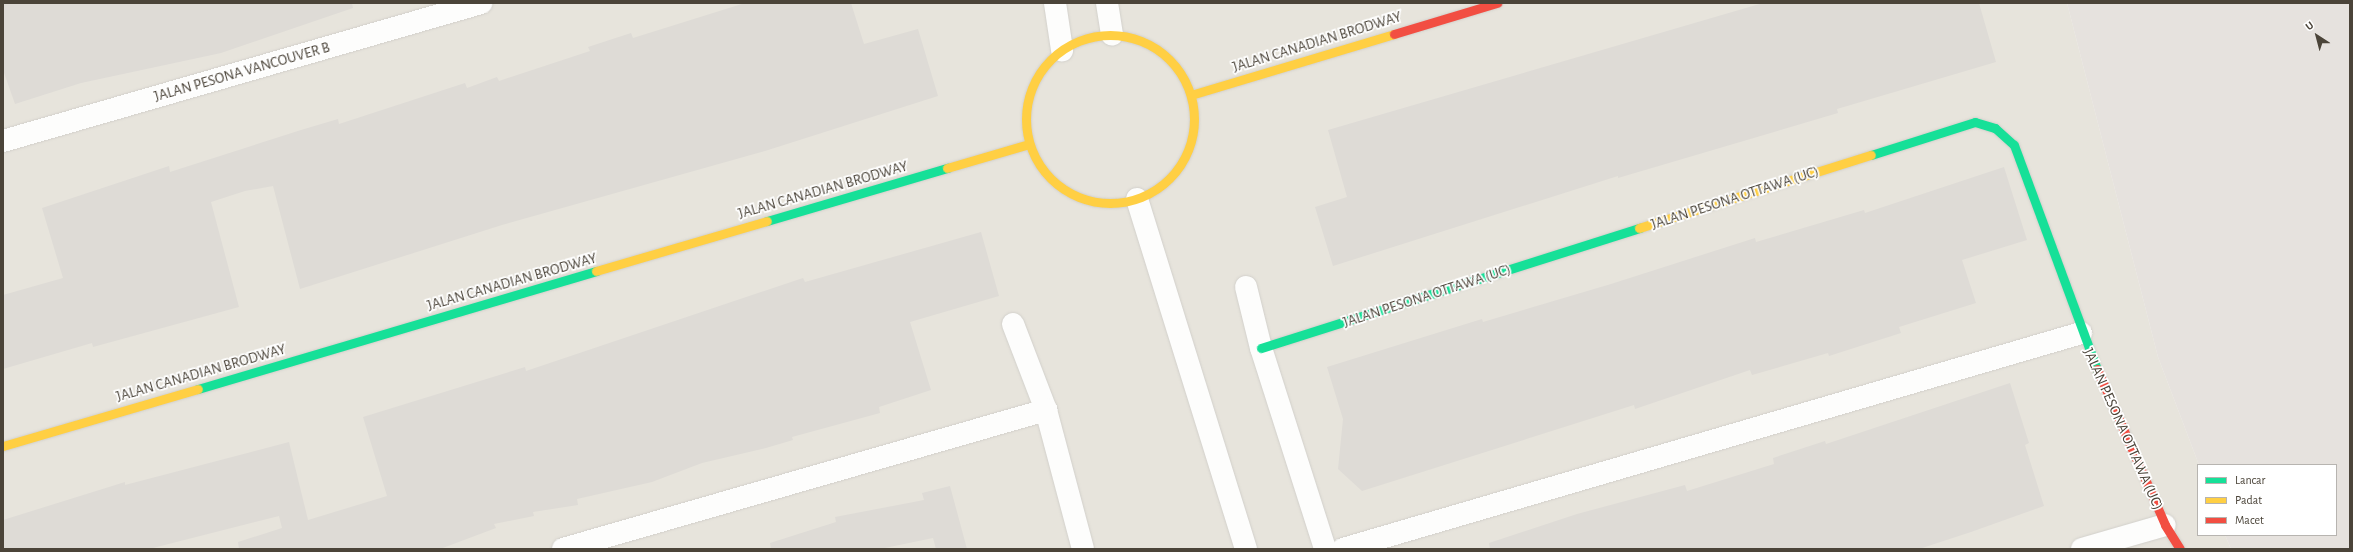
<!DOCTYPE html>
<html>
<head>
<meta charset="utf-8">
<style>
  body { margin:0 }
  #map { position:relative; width:2353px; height:552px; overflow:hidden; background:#f4f2ee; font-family:"Alegreya Sans",sans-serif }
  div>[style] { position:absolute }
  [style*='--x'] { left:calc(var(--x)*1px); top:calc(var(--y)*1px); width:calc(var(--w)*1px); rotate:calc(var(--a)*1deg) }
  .residential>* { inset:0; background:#e7e4dc }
  .industrial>* { inset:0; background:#e6e2de }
  .building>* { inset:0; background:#dedbd6 }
  .roads { filter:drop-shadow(0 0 1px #d2d0cb) drop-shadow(0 0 1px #d2d0cb) }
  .street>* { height:22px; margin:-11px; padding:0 11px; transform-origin:11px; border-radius:11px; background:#fdfdfc }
  .fast>* { height:9px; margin:-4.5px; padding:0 4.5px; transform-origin:4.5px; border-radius:4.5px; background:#16e098 }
  .slow>* { height:9px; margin:-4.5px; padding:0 4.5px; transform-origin:4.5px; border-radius:4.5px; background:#ffcf43 }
  .slow>.ring { margin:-4.5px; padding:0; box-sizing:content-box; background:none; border:9px solid #ffcf43; border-radius:50% }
  .jam>* { height:9px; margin:-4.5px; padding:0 4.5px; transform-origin:4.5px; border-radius:4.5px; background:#f24e42 }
  span { translate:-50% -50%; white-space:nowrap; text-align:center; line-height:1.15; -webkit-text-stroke:3.5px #fff; paint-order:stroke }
  .street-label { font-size:15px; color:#4b4439 }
  .frame { position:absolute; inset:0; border:4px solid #4b4439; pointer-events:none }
  .legend { position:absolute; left:2197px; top:464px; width:140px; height:72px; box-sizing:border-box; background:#fff; border:1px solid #b7b4b0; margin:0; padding:5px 7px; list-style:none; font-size:12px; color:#4b4439 }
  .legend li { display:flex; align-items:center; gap:8px; height:20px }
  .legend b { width:20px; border:1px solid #b7b4b0 }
  .north { position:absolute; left:2297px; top:16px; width:40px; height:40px; -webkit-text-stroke:3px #fff; paint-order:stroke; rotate:324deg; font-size:11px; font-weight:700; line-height:16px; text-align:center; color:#4b4439 }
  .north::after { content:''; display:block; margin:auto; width:14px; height:18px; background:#4b4439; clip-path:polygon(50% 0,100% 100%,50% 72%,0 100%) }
</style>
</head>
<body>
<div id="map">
  <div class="residential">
    <div style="clip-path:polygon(3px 3px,2067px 3px,2158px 357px,2199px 465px,2198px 535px,2225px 535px,2231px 549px,3px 549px)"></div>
  </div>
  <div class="industrial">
    <div style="clip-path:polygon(2067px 3px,2350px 3px,2350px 549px,2231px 549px,2225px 535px,2336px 535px,2336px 465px,2199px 465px,2158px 357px)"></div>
  </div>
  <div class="building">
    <div style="clip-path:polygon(3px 3px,352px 3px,353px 8px,221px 53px,81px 83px,15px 104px,3px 70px)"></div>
    <div style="clip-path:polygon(745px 3px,851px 3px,864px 44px,918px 29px,938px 96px,765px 151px,502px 225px,300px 289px,273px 186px,245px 191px,211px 202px,239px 307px,93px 347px,92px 343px,3px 369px,3px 295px,63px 278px,42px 208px,169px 166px,170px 172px,301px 130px,338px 119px,339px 124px,465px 83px,467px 88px,497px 77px,499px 81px,590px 51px,588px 47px,631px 33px,633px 38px)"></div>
    <div style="clip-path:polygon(1763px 3px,1979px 3px,1996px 62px,1837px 109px,1838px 113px,1618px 178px,1618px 176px,1333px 266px,1315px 207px,1347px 197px,1328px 130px)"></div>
    <div style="clip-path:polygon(2004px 167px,2027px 240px,1962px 260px,1976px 303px,1899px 327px,1901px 333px,1829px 356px,1828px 353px,1752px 375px,1750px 370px,1635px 409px,1634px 405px,1362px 491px,1338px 469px,1343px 419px,1327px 367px,1482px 319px,1483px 322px,1611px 284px,1755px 238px,1756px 242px,1864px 210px,1865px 213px)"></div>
    <div style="clip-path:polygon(981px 232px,999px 296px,910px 322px,931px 390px,879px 407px,880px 413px,792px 437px,793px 440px,766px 448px,702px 463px,652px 482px,577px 499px,578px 505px,533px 512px,534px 516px,494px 524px,496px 528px,440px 549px,239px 549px,238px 542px,282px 528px,279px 516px,149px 549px,3px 549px,3px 520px,125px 482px,125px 485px,289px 442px,308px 520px,387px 496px,363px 417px,525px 367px,526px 371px,803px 278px,805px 282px)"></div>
    <div style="clip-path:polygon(2010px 383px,2029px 443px,2025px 445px,2044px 506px,1971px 532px,1919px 549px,1490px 549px,1489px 543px,1577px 514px,1685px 485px,1687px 491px,1774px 464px,1773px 458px,1825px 441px,1826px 444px)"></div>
    <div style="clip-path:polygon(950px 486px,967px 549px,936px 549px,933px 538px,880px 549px,771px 549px,770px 543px,836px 522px,835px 517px,924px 500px,922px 493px)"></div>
  </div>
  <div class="roads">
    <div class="street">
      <div style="--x:1055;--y:3;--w:48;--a:81.5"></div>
      <div style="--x:1107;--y:3;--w:32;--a:81"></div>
      <div style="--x:3;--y:141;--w:498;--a:-16.1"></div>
      <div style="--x:1137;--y:199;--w:367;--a:72.7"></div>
      <div style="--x:1246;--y:287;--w:63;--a:76.2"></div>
      <div style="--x:1261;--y:348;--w:211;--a:72.3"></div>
      <div style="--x:1013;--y:324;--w:92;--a:69"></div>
      <div style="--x:1046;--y:410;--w:144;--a:75.1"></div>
      <div style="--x:563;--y:549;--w:503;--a:-16.06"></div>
      <div style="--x:1343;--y:549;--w:769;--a:-16.31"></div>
      <div style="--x:2082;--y:549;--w:86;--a:-16.1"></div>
    </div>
    <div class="fast">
      <div style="--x:1871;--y:155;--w:109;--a:-17.6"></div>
      <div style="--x:1975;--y:122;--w:21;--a:17"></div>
      <div style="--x:1995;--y:128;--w:25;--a:42"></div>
      <div style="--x:2014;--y:145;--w:239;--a:69.7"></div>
      <div style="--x:767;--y:221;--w:188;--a:-16.4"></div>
      <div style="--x:1261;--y:348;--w:397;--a:-17.6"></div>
      <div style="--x:198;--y:389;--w:415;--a:-16.5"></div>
    </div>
    <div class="slow">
      <div class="ring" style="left:1026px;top:35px;width:159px;height:159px"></div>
      <div style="--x:1191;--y:95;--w:212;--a:-16.7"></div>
      <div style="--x:947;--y:168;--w:85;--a:-16.3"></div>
      <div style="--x:1639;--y:228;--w:243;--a:-17.5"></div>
      <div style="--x:596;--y:271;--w:178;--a:-16.3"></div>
      <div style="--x:3;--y:446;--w:203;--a:-16.3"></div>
    </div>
    <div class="jam">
      <div style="--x:1394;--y:34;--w:108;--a:-16.8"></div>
      <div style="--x:2097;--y:369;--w:170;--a:66.4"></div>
      <div style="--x:2165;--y:525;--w:28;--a:58"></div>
    </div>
  </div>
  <div class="street-label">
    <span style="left:1317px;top:42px;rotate:-17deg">JALAN CANADIAN BRODWAY</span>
    <span style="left:242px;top:72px;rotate:-16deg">JALAN PESONA VANCOUVER B</span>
    <span style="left:823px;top:190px;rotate:-16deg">JALAN CANADIAN BRODWAY</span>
    <span style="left:1735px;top:198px;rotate:-18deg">JALAN PESONA OTTAWA (UC)</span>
    <span style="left:512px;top:282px;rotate:-16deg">JALAN CANADIAN BRODWAY</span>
    <span style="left:1427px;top:296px;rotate:-18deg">JALAN PESONA OTTAWA (UC)</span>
    <span style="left:201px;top:373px;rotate:-16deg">JALAN CANADIAN BRODWAY</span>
    <span style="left:2123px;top:429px;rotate:66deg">JALAN PESONA OTTAWA (UC)</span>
  </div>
  <div class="frame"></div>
  <ul class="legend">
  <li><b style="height:5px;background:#16e098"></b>Lancar</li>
  <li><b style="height:5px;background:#ffcf43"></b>Padat</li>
  <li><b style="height:5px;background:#f24e42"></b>Macet</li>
  </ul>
  <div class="north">U</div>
</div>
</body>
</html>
